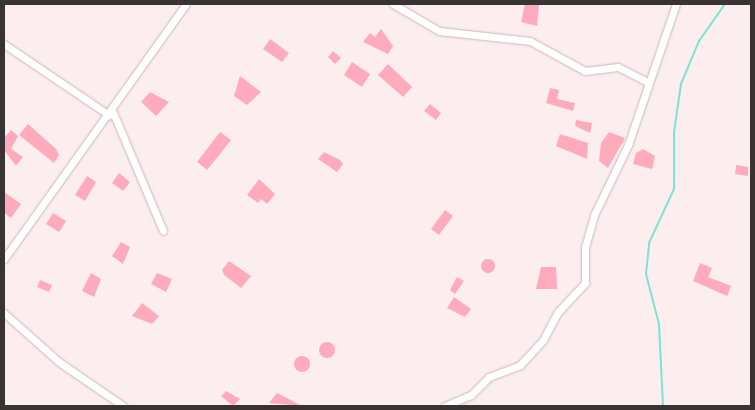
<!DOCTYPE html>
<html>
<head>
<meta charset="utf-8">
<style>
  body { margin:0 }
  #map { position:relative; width:755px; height:410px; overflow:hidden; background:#fcedef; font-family:"DM Sans",sans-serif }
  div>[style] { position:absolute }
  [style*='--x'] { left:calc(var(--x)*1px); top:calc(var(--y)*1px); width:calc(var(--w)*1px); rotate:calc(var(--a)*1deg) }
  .stream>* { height:2px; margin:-1px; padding:0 1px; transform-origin:1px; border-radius:1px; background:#7ee4d1 }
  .building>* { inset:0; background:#ffabbd }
  .round { border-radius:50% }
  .roads { filter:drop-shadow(0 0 1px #c8babc) drop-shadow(0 0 1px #c8babc) }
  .street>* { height:7px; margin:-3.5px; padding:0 3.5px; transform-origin:3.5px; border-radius:3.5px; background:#fff }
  span { translate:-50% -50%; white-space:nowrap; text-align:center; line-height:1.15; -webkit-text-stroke:4px #fcedef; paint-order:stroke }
  .frame { position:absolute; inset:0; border:5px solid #393334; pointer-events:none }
</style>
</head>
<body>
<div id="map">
  <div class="stream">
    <div style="--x:663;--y:406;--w:82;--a:-92.8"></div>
    <div style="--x:659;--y:324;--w:52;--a:-104.6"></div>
    <div style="--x:646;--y:274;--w:31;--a:-84"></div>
    <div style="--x:649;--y:243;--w:60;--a:-65.2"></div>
    <div style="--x:674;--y:189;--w:57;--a:-90"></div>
    <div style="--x:674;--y:132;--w:49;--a:-81.7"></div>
    <div style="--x:681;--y:84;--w:47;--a:-67.3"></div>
    <div style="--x:699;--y:41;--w:45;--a:-54.9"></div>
  </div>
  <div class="building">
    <div style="clip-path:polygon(525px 4px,539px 4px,537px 26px,521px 22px)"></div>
    <div style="clip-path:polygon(381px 29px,393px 46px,388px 54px,363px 42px,370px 33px,375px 37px)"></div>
    <div style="clip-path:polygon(270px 39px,289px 53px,282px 62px,263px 49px)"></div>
    <div style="clip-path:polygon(333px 51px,341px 58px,335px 64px,328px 57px)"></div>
    <div style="clip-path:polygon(352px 62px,370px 74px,362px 87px,344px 75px)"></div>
    <div style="clip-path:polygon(388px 64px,412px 87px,403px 97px,378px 75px)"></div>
    <div style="clip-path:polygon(240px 76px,261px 92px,247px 105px,234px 96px)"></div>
    <div style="clip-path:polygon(550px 88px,559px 90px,557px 99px,575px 103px,573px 111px,546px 103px)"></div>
    <div style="clip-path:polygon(150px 92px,169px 102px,156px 116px,141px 102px)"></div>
    <div style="clip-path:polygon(430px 104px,441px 113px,436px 120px,424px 111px)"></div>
    <div style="clip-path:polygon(576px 120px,592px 123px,590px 133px,575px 126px)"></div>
    <div style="clip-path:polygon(28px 124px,56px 149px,59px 155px,54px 163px,19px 135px)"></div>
    <div style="clip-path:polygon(11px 130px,18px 136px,11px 149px,23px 157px,16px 166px,4px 150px,4px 138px)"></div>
    <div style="clip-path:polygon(220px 132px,231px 140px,207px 170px,197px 162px)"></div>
    <div style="clip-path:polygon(609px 132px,625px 138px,608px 168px,599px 161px,601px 143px)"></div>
    <div style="clip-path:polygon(560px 134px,588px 143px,587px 159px,556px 146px)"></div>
    <div style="clip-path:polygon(643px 149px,655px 156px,652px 169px,633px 164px,636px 153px)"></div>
    <div style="clip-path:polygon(324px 152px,340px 160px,343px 164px,337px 172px,318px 159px)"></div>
    <div style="clip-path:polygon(736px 165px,748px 167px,748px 176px,735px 174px)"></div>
    <div style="clip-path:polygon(119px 173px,130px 182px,123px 191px,112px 183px)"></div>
    <div style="clip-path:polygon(87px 176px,96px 182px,85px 201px,75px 195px)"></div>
    <div style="clip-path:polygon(259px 179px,275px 194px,267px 204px,261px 199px,258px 203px,247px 195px)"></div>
    <div style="clip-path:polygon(4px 192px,21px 204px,11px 218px,4px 213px)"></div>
    <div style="clip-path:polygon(445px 210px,453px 216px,439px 235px,431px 229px)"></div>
    <div style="clip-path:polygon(53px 213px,66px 221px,59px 232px,46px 224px)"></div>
    <div style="clip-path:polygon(121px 242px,130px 247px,123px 264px,112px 256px)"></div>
    <div class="round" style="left:481px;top:259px;width:14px;height:14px"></div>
    <div style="clip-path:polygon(229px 261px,251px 276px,241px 288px,224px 275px,222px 270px)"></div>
    <div style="clip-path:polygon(700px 263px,712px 268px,708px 277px,731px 286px,727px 296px,693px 281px)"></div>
    <div style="clip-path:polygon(541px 267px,556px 267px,557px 289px,536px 289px)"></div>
    <div style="clip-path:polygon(91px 273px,101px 279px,94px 297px,82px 291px)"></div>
    <div style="clip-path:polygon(157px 273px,172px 279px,166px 292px,151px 284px)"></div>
    <div style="clip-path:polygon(457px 277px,464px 281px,455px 294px,450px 290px)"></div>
    <div style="clip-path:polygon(40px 280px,52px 285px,49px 292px,37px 287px)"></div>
    <div style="clip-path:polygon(454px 297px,471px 309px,465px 317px,447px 308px)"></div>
    <div style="clip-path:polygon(142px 303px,159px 316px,152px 324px,132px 316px)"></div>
    <div class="round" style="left:319px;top:342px;width:16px;height:16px"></div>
    <div class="round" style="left:294px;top:356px;width:16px;height:16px"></div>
    <div style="clip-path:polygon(226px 391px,240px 399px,233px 406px,221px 396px)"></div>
    <div style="clip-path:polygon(277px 393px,287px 398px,301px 406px,269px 403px)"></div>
  </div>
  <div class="roads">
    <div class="street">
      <div style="--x:393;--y:4;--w:53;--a:30.4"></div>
      <div style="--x:439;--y:31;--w:92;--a:6.3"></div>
      <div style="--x:530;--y:41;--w:63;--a:28.6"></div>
      <div style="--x:585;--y:71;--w:33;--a:-7"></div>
      <div style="--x:618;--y:67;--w:34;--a:27"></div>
      <div style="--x:4;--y:44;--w:127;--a:34.1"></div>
      <div style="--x:112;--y:110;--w:131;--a:67.1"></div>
      <div style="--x:4;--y:259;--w:313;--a:-54.5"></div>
      <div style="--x:4;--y:313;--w:74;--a:41.7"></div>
      <div style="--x:59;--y:362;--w:78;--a:34.5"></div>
      <div style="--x:445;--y:406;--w:28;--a:-23"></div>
      <div style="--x:471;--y:395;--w:25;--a:-45"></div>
      <div style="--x:489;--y:377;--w:33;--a:-21"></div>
      <div style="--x:520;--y:365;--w:34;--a:-47"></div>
      <div style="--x:543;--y:340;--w:32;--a:-62"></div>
      <div style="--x:558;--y:312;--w:40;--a:-47"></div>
      <div style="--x:585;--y:283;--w:36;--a:-90"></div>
      <div style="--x:585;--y:247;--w:35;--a:-74"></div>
      <div style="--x:595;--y:213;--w:76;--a:-64.1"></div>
      <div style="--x:628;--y:145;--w:149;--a:-71.2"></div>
    </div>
  </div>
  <div class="frame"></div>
</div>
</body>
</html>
